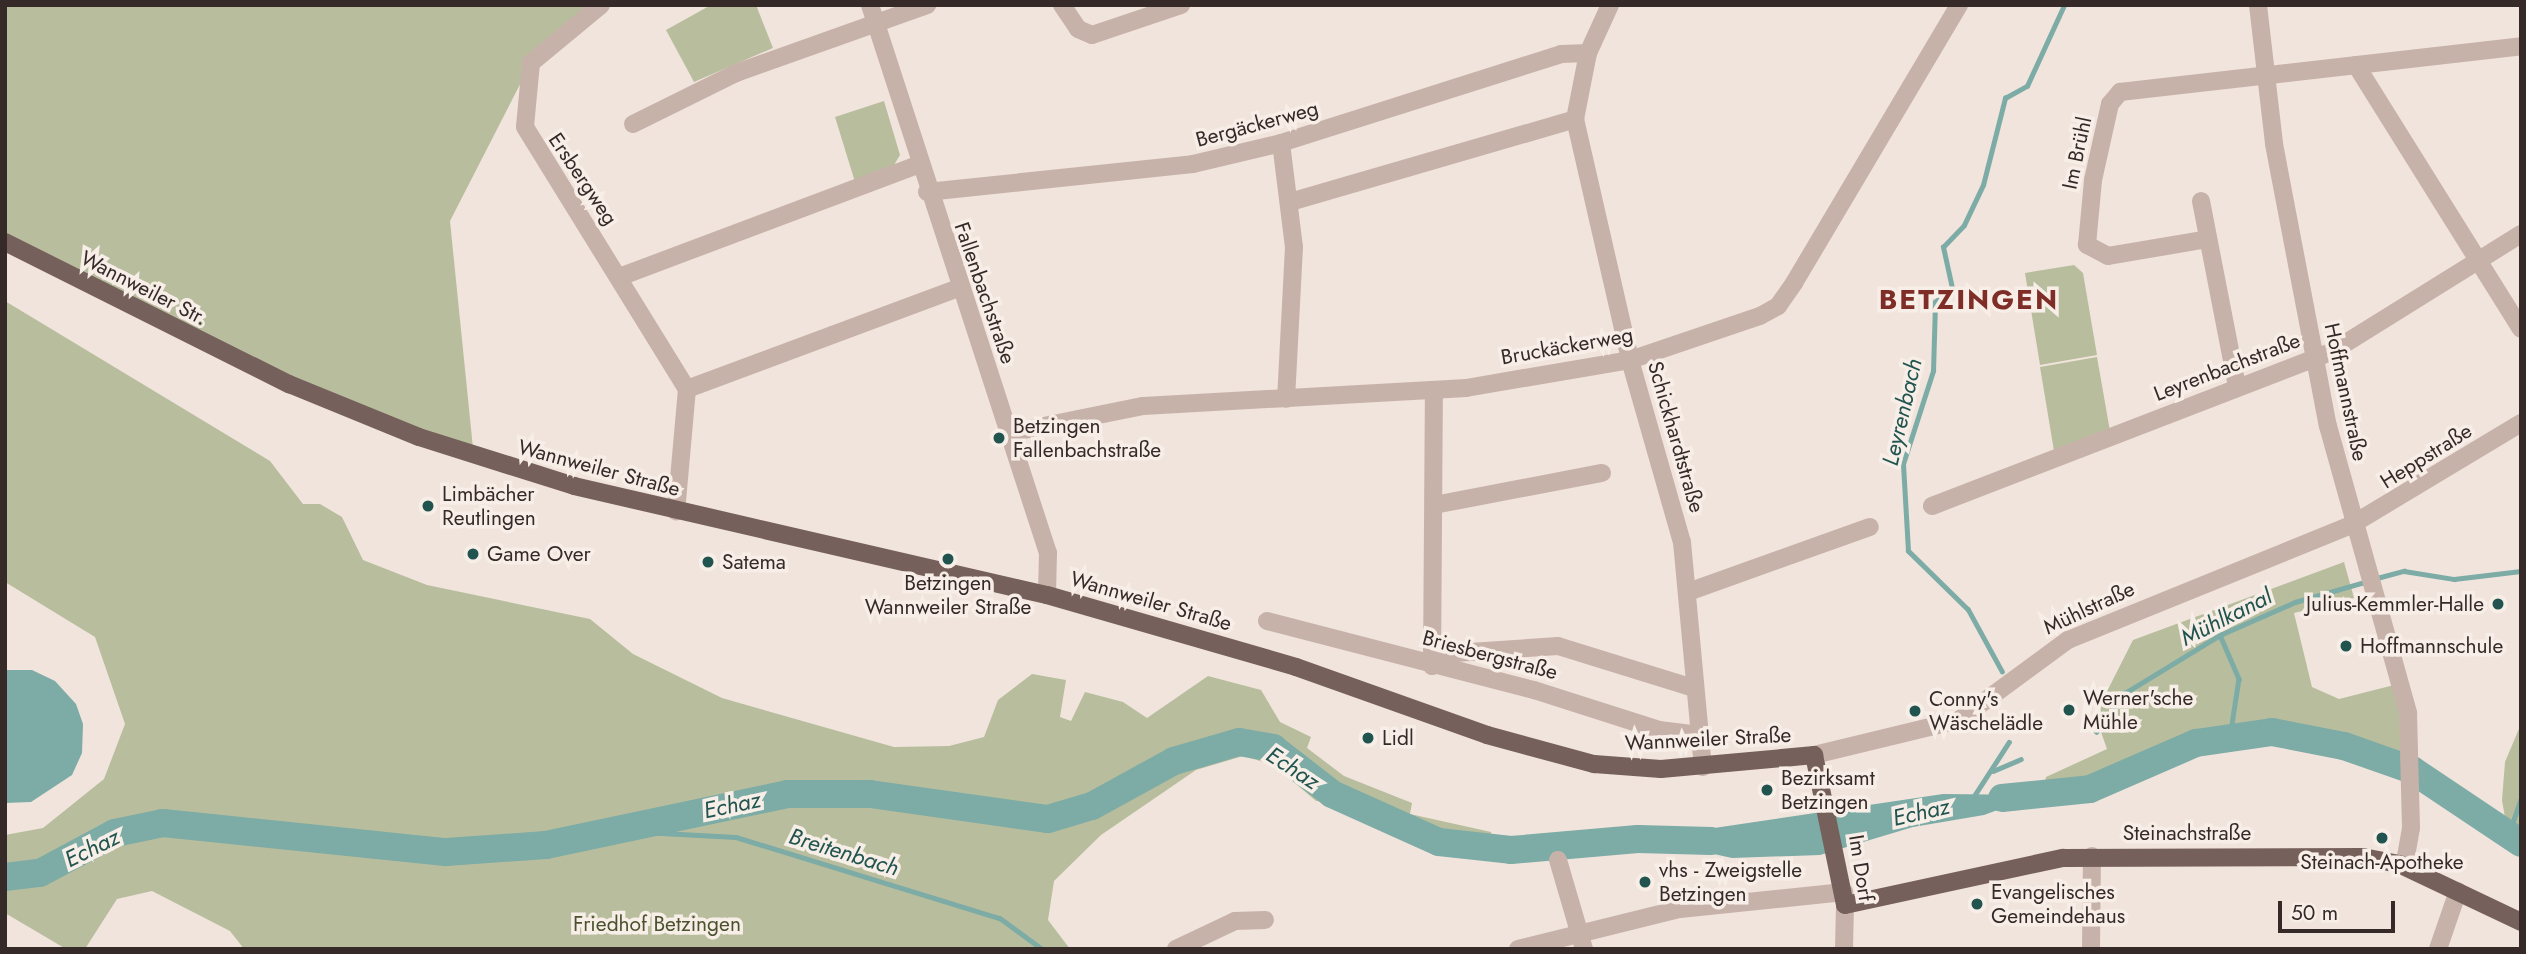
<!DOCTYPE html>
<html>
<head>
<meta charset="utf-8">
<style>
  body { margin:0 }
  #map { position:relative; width:2526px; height:954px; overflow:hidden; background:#f0e4dc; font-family:Jost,sans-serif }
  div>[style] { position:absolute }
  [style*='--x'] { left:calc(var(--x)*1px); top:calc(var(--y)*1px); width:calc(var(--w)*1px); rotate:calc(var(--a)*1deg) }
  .green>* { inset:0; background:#b8be9d }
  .water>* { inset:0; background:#7daba6 }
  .stream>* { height:4.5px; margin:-2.25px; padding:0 2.25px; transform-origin:2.25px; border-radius:2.25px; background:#7daba6 }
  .river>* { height:28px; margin:-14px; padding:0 14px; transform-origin:14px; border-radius:14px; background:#7daba6 }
  .minor>* { height:18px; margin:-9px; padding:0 9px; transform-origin:9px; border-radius:9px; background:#c7b2a9 }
  .major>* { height:18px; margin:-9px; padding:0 9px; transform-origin:9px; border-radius:9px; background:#76605b }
  .dots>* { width:19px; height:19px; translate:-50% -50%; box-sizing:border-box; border:4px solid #f8eee8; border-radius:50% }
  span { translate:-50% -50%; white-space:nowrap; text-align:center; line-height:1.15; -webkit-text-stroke:7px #f8eee8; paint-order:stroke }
  .street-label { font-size:21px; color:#352a28 }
  .poi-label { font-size:21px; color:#352a28 }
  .left { translate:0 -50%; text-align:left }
  .right { translate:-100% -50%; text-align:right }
  .park-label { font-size:21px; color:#4a522e }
  .water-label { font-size:23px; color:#21544f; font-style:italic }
  .district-label { font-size:28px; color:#7e2e27; font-weight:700; letter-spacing:2px }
  .frame { position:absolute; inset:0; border:7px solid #352a28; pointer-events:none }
  .scale { position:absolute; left:2278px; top:901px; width:117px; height:32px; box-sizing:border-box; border:4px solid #352a28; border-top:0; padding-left:9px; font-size:21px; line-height:24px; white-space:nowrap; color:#352a28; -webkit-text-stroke:5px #f8eee8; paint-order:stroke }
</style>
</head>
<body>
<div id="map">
  <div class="green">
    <div style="clip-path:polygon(5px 5px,601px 5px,531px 63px,450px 221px,474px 458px,367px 420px,5px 239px)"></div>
    <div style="clip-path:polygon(711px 5px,756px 5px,773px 48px,694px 82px,666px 30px)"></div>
    <div style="clip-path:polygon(884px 101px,900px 155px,894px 165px,855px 182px,835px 117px)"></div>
    <div style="clip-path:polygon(2074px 265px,2083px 273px,2097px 355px,2040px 365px,2025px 273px)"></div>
    <div style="clip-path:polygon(5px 301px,270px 461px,303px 504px,320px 504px,342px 517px,363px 560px,427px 585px,590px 619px,633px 654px,722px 698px,894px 747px,949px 746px,984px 737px,998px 700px,1032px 674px,1066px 680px,1060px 717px,1071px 721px,1085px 692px,1123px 702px,1147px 718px,1208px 676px,1261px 690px,1280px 722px,1311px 737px,1307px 748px,1344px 776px,1412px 803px,1410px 814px,1491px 832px,1492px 846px,1446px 839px,1366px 805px,1316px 801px,1274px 765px,1243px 756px,1196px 770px,1101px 835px,1054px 881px,1048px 920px,1070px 949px,244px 949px,230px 931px,152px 891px,117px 899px,85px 949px,66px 949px,5px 913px,5px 835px,43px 828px,104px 779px,125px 724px,95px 637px,5px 582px)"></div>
    <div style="clip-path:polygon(2097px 357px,2110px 431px,2054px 451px,2040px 367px)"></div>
    <div style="clip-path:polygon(2344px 562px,2354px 598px,2294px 613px,2312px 687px,2339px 699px,2402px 683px,2412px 770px,2311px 737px,2271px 732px,2196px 743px,2090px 788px,2043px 795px,2046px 777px,2107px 749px,2095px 715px,2133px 640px)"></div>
    <div style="clip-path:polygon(2521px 724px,2521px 837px,2506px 823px,2502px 800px,2505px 762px)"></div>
  </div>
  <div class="water">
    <div style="clip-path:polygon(5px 670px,32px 670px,55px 681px,76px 704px,83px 724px,82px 753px,72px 775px,31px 802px,5px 803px)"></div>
    <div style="clip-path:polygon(1943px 794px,2038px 795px,1984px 815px,1913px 827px,1820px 855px,1732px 858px,1673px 845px,1694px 831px)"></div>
  </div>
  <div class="stream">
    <div style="--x:2377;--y:578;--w:28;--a:-15"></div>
    <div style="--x:2404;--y:571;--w:51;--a:9.1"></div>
    <div style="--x:2454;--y:579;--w:67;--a:-6.8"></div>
    <div style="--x:2220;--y:635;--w:48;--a:66.6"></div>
    <div style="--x:2239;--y:679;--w:59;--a:98.8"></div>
    <div style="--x:2002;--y:672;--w:71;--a:-118.7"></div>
    <div style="--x:1968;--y:610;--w:84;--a:-135.5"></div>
    <div style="--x:1908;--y:551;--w:87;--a:-93.3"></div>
    <div style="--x:1903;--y:464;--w:98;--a:-72.1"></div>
    <div style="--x:1933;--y:371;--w:69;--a:-88.3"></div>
    <div style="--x:1935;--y:302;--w:22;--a:-39"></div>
    <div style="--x:1952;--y:288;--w:42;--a:-102.4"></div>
    <div style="--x:1943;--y:247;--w:30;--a:-46"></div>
    <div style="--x:1964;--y:225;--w:44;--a:-64.6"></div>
    <div style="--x:1983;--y:185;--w:90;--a:-75.8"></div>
    <div style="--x:2005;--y:98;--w:25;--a:-29"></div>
    <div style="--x:2027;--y:86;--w:89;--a:-65.4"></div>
    <div style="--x:2096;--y:732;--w:49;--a:-53.4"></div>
    <div style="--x:2125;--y:693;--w:111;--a:-31.4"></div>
    <div style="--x:2220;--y:635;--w:82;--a:-23.7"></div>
    <div style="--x:2295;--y:602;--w:76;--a:-16"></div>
    <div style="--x:1993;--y:771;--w:30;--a:-23"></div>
    <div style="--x:1974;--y:796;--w:64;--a:-57.1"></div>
    <div style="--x:623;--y:831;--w:113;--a:3"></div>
    <div style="--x:736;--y:837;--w:276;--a:17.1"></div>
    <div style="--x:1000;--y:918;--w:52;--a:36.4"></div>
    <div style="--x:2509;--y:833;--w:37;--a:-71"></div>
  </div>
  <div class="river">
    <div style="--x:2002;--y:798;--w:88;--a:-5.8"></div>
    <div style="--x:2090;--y:789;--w:116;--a:-23.5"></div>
    <div style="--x:2196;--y:743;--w:77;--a:-8.2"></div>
    <div style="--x:2272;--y:732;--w:73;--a:11"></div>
    <div style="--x:2344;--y:746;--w:72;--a:19.4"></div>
    <div style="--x:2412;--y:770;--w:131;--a:33.8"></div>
    <div style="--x:5;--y:877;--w:35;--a:-7"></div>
    <div style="--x:40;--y:873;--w:85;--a:-28.1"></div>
    <div style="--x:115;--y:833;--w:49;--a:-11.8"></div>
    <div style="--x:163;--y:823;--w:284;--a:5.9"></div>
    <div style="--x:446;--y:852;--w:100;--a:-4"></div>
    <div style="--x:546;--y:845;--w:247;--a:-11.9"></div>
    <div style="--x:788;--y:794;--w:82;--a:0"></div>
    <div style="--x:870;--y:794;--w:180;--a:8"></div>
    <div style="--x:1048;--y:819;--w:46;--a:-16.5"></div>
    <div style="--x:1092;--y:806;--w:94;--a:-28.8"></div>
    <div style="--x:1174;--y:761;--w:68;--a:-16.3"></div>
    <div style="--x:1239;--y:742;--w:35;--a:10"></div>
    <div style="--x:1273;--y:748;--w:75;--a:37.9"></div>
    <div style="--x:1332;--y:794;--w:117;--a:24.2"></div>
    <div style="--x:1439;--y:842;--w:72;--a:6.3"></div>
    <div style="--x:1511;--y:850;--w:127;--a:-5"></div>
    <div style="--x:1638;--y:839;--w:73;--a:1.6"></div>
  </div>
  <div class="minor">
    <div style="--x:601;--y:5;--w:91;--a:140.4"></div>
    <div style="--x:531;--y:63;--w:64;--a:95.4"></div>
    <div style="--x:525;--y:127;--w:308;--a:58.3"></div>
    <div style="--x:687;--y:389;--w:123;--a:95.1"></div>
    <div style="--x:870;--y:5;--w:576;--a:72.01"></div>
    <div style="--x:1048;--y:553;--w:42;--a:91.4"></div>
    <div style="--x:1062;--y:5;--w:29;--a:56"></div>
    <div style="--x:1078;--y:29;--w:15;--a:23"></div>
    <div style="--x:1092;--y:35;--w:94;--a:-18.6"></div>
    <div style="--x:1610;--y:5;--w:53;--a:114.6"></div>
    <div style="--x:1588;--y:53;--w:67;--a:101.1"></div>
    <div style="--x:1575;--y:119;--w:247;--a:77.1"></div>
    <div style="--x:1630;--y:360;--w:189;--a:74.1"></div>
    <div style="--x:1682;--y:542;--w:226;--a:84.7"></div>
    <div style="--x:2258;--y:5;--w:140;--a:83.4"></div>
    <div style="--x:2274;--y:144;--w:287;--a:79.2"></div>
    <div style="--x:2328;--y:426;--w:298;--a:74.4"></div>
    <div style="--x:2408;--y:713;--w:115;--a:88.5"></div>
    <div style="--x:2411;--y:828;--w:39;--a:100"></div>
    <div style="--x:2356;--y:65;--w:311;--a:58"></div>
    <div style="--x:633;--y:124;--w:115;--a:-26.3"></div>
    <div style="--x:736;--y:73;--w:203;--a:-19.6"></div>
    <div style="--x:1281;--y:143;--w:105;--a:82.9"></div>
    <div style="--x:1294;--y:247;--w:152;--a:93"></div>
    <div style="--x:927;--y:192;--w:267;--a:-6"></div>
    <div style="--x:1193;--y:164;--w:90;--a:-13.4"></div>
    <div style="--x:1281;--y:143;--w:294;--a:-17.6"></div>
    <div style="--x:1561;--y:54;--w:27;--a:-2"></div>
    <div style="--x:2201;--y:201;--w:188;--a:79"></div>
    <div style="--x:1290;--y:202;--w:297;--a:-16.2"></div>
    <div style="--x:2208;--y:239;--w:101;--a:170.4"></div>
    <div style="--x:2108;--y:256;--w:24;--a:-152"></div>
    <div style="--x:2087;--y:245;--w:65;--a:-84.7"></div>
    <div style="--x:2093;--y:180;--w:78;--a:-77.4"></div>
    <div style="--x:2110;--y:104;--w:16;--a:-50"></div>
    <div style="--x:2120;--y:92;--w:404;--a:-6.5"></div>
    <div style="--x:622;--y:276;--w:316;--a:-20.6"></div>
    <div style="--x:687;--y:389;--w:290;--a:-20.4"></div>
    <div style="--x:1009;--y:433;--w:137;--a:-11.4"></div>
    <div style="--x:1143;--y:406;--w:324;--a:-3.2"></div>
    <div style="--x:1466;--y:388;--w:166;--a:-9.7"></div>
    <div style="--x:1630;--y:360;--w:137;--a:-18.7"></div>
    <div style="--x:1760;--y:316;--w:21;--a:-29"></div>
    <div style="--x:1778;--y:306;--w:28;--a:-55"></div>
    <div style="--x:1794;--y:283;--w:323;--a:-59.3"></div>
    <div style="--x:1434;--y:505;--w:171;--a:-10.8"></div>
    <div style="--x:1932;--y:506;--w:430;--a:-21.1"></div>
    <div style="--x:2333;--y:351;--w:221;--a:-31.9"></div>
    <div style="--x:1688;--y:592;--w:193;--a:-19.7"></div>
    <div style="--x:1267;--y:621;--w:276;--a:14.5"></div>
    <div style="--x:1534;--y:690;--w:131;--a:17.7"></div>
    <div style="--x:1659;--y:730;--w:41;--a:7"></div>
    <div style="--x:1432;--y:666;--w:273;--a:-89.6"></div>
    <div style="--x:1432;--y:666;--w:26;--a:-29"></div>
    <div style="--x:1455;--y:653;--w:103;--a:-3.9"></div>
    <div style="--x:1558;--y:646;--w:142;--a:17.2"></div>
    <div style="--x:1814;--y:755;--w:149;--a:-13.6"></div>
    <div style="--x:1959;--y:720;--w:135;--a:-36.3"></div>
    <div style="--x:2068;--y:640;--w:308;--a:-22.1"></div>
    <div style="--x:2353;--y:524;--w:196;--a:-31"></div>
    <div style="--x:1558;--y:860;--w:93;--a:73.7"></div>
    <div style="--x:1176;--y:949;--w:65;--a:-25.4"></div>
    <div style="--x:1235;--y:921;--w:30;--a:-2"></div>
    <div style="--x:1518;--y:949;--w:167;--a:-13.9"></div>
    <div style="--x:1680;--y:909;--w:165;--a:-5.9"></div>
    <div style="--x:1844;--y:949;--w:44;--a:-88.7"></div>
    <div style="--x:2091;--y:949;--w:93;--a:-89.4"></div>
    <div style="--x:2438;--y:949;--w:61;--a:-71"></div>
  </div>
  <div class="major">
    <div style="--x:5;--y:242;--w:318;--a:26.6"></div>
    <div style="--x:289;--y:384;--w:140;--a:22.2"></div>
    <div style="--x:419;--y:437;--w:163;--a:17.5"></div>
    <div style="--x:574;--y:486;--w:485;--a:13"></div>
    <div style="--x:1047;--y:595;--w:259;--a:16.1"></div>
    <div style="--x:1296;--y:667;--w:203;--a:19.6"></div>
    <div style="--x:1487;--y:735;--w:111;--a:15.2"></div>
    <div style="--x:1594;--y:764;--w:67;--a:4.3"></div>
    <div style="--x:1661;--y:769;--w:154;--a:-5.2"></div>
    <div style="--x:1814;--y:755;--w:153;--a:78.3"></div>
    <div style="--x:1845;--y:905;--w:223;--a:-12.2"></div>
    <div style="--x:2063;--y:858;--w:300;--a:-0.2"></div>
    <div style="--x:2363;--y:857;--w:37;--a:11"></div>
    <div style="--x:2399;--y:864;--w:135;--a:25.4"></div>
  </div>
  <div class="dots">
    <div style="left:999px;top:438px;background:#21544f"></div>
    <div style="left:428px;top:506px;background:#21544f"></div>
    <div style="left:473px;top:554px;background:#21544f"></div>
    <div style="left:948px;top:559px;background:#21544f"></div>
    <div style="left:708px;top:562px;background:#21544f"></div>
    <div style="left:2498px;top:604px;background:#21544f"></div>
    <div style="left:2346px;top:646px;background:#21544f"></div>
    <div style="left:2069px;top:710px;background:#21544f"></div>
    <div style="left:1915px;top:711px;background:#21544f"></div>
    <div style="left:1368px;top:738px;background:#21544f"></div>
    <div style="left:1767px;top:790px;background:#21544f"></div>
    <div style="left:2382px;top:838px;background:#21544f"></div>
    <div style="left:1645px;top:882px;background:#21544f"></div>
    <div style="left:1977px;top:904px;background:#21544f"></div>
  </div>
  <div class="street-label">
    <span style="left:1257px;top:124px;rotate:-15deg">Bergäckerweg</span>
    <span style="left:2077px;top:153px;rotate:-78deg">Im Brühl</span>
    <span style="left:583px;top:179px;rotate:56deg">Ersbergweg</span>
    <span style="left:144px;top:288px;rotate:27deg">Wannweiler Str.</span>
    <span style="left:985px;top:293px;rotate:71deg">Fallenbachstraße</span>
    <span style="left:1567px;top:346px;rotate:-10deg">Bruckäckerweg</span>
    <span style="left:2227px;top:367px;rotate:-21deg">Leyrenbachstraße</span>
    <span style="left:2346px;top:392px;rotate:78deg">Hoffmannstraße</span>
    <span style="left:1676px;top:437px;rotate:74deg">Schickhardtstraße</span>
    <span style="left:2426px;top:456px;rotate:-32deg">Heppstraße</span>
    <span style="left:599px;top:468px;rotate:15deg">Wannweiler Straße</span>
    <span style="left:1151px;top:601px;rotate:16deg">Wannweiler Straße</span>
    <span style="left:2089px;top:608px;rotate:-25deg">Mühlstraße</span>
    <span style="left:1490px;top:655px;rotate:15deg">Briesbergstraße</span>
    <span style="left:1708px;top:739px;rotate:-3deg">Wannweiler Straße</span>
    <span style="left:2187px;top:833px">Steinachstraße</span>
    <span style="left:1861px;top:868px;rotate:81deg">Im Dorf</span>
  </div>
  <div class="poi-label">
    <span class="left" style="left:1013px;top:438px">Betzingen<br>Fallenbachstraße</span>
    <span class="left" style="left:442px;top:506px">Limbächer<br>Reutlingen</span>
    <span class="left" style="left:487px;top:554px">Game Over</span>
    <span class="left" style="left:722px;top:562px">Satema</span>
    <span style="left:948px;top:595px">Betzingen<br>Wannweiler Straße</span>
    <span class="right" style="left:2484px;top:604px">Julius-Kemmler-Halle</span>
    <span class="left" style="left:2360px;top:646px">Hoffmannschule</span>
    <span class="left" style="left:2083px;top:710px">Werner'sche<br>Mühle</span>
    <span class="left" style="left:1929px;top:711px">Conny's<br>Wäschelädle</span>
    <span class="left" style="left:1382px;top:738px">Lidl</span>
    <span class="left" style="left:1781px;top:790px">Bezirksamt<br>Betzingen</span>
    <span style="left:2382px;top:862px">Steinach-Apotheke</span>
    <span class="left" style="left:1659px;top:882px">vhs - Zweigstelle<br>Betzingen</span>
    <span class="left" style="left:1991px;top:904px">Evangelisches<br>Gemeindehaus</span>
  </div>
  <div class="park-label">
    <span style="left:657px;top:924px">Friedhof Betzingen</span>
  </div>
  <div class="water-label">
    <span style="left:1902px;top:412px;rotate:-77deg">Leyrenbach</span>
    <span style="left:2226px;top:617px;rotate:-27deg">Mühlkanal</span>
    <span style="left:1293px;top:768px;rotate:33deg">Echaz</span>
    <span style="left:732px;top:805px;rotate:-12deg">Echaz</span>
    <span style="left:1921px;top:812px;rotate:-13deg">Echaz</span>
    <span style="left:92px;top:848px;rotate:-26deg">Echaz</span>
    <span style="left:844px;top:852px;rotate:17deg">Breitenbach</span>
  </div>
  <div class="district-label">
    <span style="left:1969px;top:300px">BETZINGEN</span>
  </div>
  <div class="frame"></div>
  <div class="scale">50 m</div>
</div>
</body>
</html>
